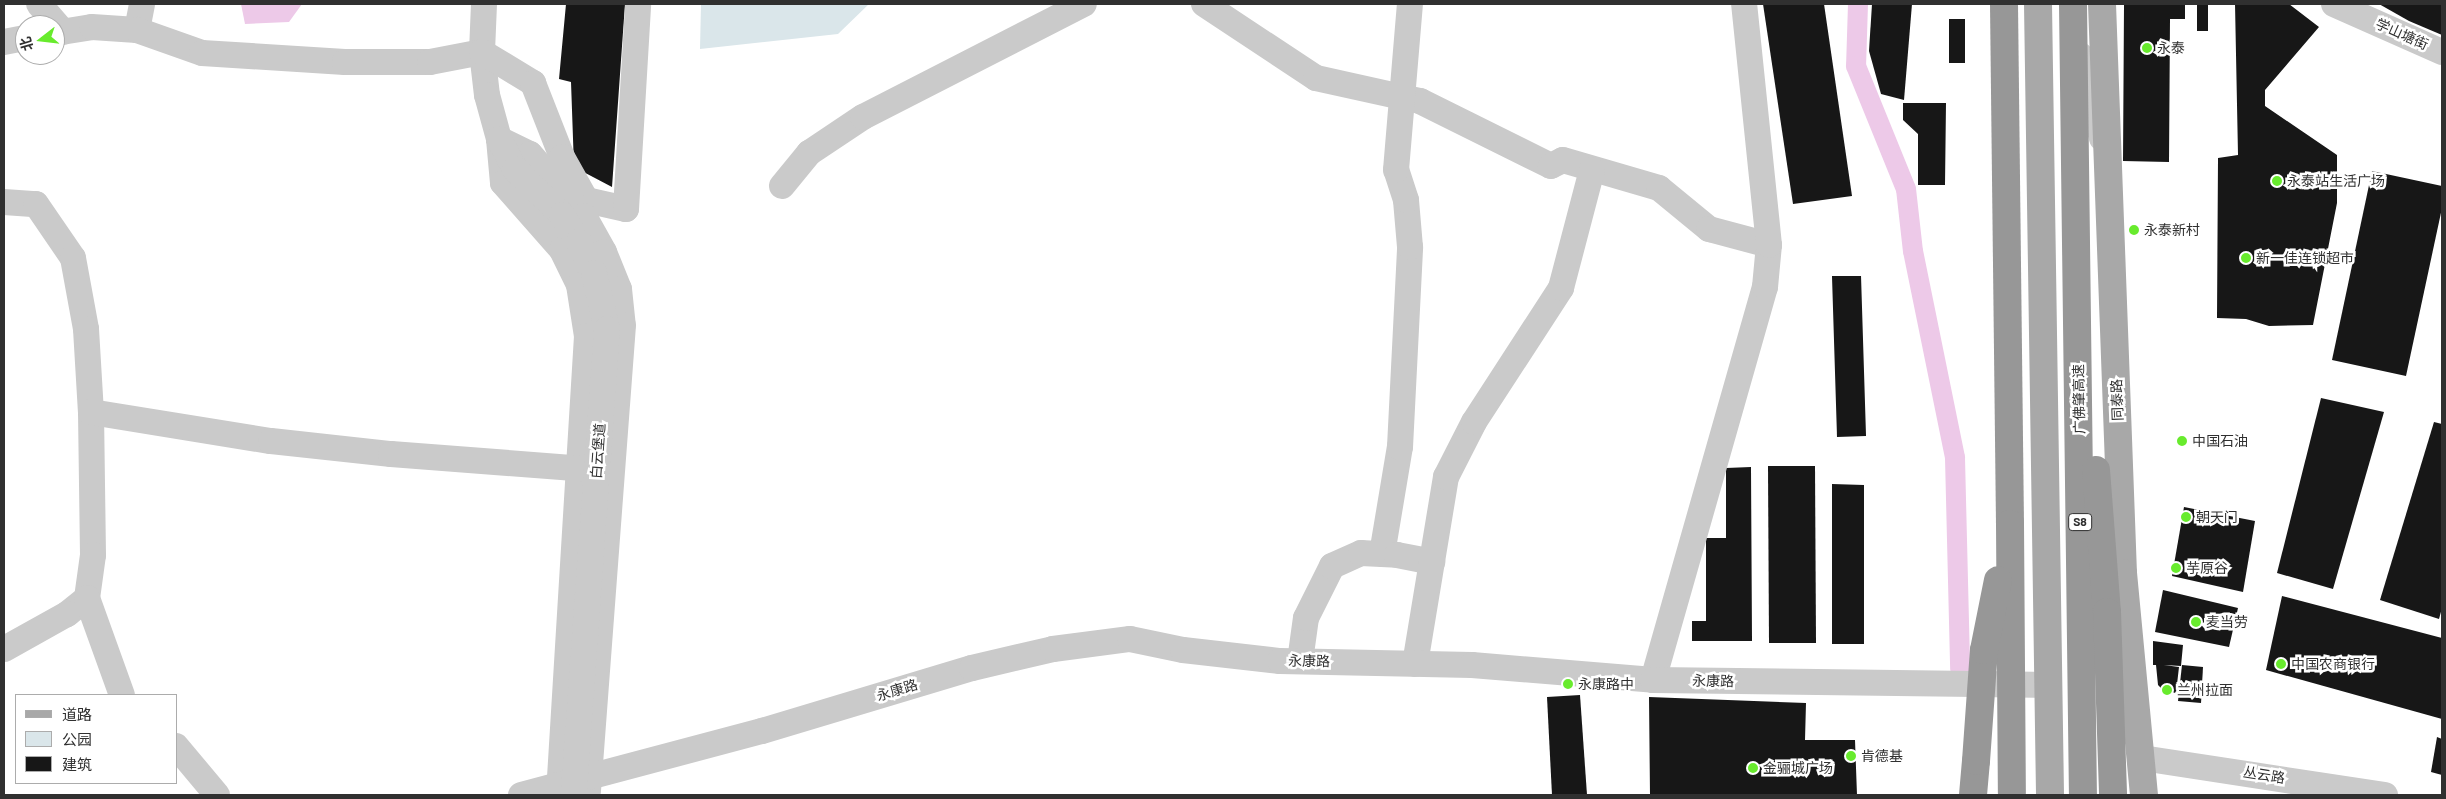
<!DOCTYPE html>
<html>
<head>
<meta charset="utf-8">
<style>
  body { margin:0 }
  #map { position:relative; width:2446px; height:799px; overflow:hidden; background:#fff; font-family:Barlow,"Noto Sans SC",sans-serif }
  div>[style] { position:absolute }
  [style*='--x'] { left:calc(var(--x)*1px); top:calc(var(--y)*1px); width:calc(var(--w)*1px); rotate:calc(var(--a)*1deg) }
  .green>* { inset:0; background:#dae6ea }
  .water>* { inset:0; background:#edc9e8 }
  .canal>* { height:20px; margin:-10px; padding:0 10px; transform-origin:10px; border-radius:10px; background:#edc9e8 }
  .building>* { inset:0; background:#171717 }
  .minor>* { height:26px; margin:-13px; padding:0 13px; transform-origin:13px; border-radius:13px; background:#cacaca }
  .major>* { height:28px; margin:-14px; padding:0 14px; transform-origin:14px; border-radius:14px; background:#a8a8a8 }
  .highway>* { height:28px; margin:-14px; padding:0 14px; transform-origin:14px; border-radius:14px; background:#979797 }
  .minor-bridge>* { height:26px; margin:-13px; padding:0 13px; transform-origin:13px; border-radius:13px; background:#cacaca }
  .highway-bridge>* { height:28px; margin:-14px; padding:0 14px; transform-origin:14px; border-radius:14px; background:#979797 }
  .dots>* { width:14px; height:14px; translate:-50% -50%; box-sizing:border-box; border:2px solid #fff; border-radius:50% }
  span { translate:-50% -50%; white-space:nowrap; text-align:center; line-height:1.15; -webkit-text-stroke:5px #fff; paint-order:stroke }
  .shield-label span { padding:1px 4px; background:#fff; border:1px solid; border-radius:4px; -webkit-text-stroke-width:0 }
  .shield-label { font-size:12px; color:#303030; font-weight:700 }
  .street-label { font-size:14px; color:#303030 }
  .poi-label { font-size:14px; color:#303030 }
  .left { translate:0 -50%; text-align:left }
  .frame { position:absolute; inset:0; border:5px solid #303030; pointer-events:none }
  .legend { position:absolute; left:15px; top:694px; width:162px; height:90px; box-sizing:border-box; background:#fff; border:1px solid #acacac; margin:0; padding:6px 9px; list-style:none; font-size:15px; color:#303030 }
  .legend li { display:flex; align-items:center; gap:10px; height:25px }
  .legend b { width:25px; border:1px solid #acacac }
  .north { position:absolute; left:15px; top:15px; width:50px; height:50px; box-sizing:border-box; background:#fff; border:1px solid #acacac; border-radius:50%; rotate:254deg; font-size:14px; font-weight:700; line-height:20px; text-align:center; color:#303030 }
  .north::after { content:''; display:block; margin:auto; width:18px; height:22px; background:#68eb2d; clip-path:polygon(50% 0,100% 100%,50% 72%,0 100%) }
</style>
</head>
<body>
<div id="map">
  <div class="green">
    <div style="clip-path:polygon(701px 4px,869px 4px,838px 34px,700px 49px)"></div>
  </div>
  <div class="water">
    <div style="clip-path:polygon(241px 4px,302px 4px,289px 22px,245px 24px)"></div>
  </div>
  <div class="canal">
    <div style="--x:1858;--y:4;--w:62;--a:91.8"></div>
    <div style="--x:1856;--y:66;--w:133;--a:67.9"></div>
    <div style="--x:1906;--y:189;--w:62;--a:83.6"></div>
    <div style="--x:1913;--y:251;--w:211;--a:78.5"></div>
    <div style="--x:1955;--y:458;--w:211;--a:88.6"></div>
  </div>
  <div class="building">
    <div style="clip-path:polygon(566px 4px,625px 4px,612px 187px,574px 167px,571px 82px,559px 79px)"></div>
    <div style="clip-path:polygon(1763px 4px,1824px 4px,1852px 196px,1793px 204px)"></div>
    <div style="clip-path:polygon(1872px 4px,1912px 4px,1904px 100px,1881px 94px,1869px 51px)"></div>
    <div style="clip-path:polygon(2124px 4px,2185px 4px,2185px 19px,2170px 19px,2169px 162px,2123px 161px)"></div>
    <div style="clip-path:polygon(2197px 4px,2208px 4px,2208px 31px,2197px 31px)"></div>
    <div style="clip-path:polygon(2235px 4px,2289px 4px,2319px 27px,2265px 90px,2265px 106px,2337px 155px,2337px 203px,2313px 325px,2269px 326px,2246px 319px,2217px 318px,2218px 158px,2238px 155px)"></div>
    <div style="clip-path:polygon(2379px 4px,2442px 4px,2442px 35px,2409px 21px)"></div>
    <div style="clip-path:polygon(1949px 19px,1965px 19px,1965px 63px,1949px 63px)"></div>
    <div style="clip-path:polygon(1903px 103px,1946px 103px,1945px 185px,1918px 185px,1918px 134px,1903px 120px)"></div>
    <div style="clip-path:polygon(2372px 171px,2442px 186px,2442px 208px,2406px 376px,2332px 360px)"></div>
    <div style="clip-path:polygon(1832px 276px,1861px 276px,1866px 436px,1837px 437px)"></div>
    <div style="clip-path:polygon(2321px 398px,2384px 412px,2333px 589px,2277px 573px)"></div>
    <div style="clip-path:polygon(2434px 422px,2442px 424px,2442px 608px,2439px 619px,2380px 600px)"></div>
    <div style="clip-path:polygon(1768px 466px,1815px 466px,1816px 643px,1769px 643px)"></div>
    <div style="clip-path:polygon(1751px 467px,1752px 641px,1692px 641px,1692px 621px,1706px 621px,1706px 538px,1726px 538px,1726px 468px)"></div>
    <div style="clip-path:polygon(1832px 484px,1864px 485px,1864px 644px,1832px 644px)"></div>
    <div style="clip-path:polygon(2184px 507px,2255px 521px,2243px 592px,2172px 576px)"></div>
    <div style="clip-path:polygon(2163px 590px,2238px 608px,2229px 647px,2155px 632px)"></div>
    <div style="clip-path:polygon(2282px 596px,2442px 638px,2442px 719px,2266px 670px)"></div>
    <div style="clip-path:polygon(2153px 641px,2183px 645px,2181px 666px,2164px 665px,2179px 667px,2176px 693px,2164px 691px,2158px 685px,2156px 665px,2153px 665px)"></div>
    <div style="clip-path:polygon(2182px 665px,2203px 667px,2201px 703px,2178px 701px)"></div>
    <div style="clip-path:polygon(1580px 695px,1587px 795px,1552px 795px,1547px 697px)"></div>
    <div style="clip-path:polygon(1649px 697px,1806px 703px,1805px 740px,1855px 740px,1857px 795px,1650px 795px)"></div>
    <div style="clip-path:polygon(2437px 737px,2442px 739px,2442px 775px,2431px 772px)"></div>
  </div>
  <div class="minor">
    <div style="--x:39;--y:4;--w:37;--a:49"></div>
    <div style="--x:484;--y:4;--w:48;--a:92.4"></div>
    <div style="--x:482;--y:52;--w:43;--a:83.4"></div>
    <div style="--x:487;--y:95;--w:46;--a:74.7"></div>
    <div style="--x:499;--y:139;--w:44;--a:84.8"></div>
    <div style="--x:503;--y:183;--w:89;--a:48.6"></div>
    <div style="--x:562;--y:250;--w:39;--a:64"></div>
    <div style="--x:579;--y:285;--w:52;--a:81.1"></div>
    <div style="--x:587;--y:336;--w:460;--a:93.5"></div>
    <div style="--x:1204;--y:4;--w:134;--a:33.5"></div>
    <div style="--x:1316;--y:78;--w:107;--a:12.5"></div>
    <div style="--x:1420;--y:101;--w:146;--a:26.4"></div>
    <div style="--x:1551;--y:166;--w:13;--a:-27"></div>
    <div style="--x:1563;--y:160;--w:100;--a:16.3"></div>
    <div style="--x:1659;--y:188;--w:65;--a:39.4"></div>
    <div style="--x:1709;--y:229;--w:62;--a:14.9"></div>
    <div style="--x:2334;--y:4;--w:118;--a:24"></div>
    <div style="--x:137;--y:30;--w:26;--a:-79"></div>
    <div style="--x:55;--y:33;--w:37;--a:-9"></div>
    <div style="--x:92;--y:27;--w:45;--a:3.8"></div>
    <div style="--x:137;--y:30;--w:69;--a:19.5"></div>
    <div style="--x:202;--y:53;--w:143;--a:3.6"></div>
    <div style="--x:345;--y:62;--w:85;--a:0"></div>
    <div style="--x:430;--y:62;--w:53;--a:-10.9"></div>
    <div style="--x:482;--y:52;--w:60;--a:31.3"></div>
    <div style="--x:533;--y:83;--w:79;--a:68.6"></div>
    <div style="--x:562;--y:157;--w:49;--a:60.8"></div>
    <div style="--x:586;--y:200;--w:41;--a:12.7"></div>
    <div style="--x:626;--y:209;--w:205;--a:-86.6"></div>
    <div style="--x:4;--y:42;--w:21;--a:-11"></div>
    <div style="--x:2080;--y:55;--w:86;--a:75.2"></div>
    <div style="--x:499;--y:139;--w:34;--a:26"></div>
    <div style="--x:530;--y:154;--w:82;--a:48.9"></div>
    <div style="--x:584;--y:216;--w:41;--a:60.9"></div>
    <div style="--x:604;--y:252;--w:40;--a:68"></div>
    <div style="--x:619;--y:289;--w:36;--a:84"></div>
    <div style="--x:623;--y:325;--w:468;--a:94.3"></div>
    <div style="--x:782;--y:186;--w:43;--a:-50.7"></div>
    <div style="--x:809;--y:153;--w:65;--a:-33.7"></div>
    <div style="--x:863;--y:117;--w:248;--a:-27.1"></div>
    <div style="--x:4;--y:202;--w:32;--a:4"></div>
    <div style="--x:36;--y:204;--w:65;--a:55.6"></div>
    <div style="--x:73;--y:258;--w:72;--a:79.6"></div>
    <div style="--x:86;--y:329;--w:83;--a:86.6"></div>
    <div style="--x:91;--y:412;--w:143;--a:89.2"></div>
    <div style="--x:93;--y:555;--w:43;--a:97.9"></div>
    <div style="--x:87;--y:598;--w:26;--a:141"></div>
    <div style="--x:67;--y:614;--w:72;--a:150.9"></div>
    <div style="--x:91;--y:412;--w:182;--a:9.2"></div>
    <div style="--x:271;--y:441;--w:121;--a:6.2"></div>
    <div style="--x:391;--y:454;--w:207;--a:4.4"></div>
    <div style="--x:1382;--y:554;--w:109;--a:-80.5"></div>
    <div style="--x:1400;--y:447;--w:200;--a:-87.1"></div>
    <div style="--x:1410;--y:247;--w:47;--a:-94.9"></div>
    <div style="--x:1406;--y:200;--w:32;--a:-108"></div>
    <div style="--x:1396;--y:170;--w:167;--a:-85.2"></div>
    <div style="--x:87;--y:598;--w:103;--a:70.2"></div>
    <div style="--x:1300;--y:661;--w:43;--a:-82.1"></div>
    <div style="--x:1306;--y:618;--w:58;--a:-63.4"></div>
    <div style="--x:1332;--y:566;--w:32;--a:-24"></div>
    <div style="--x:1361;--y:553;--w:36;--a:3"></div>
    <div style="--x:1397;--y:555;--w:36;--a:11"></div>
    <div style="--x:1415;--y:664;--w:190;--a:-80.6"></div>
    <div style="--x:1446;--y:477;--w:62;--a:-63"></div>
    <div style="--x:1474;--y:422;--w:160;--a:-57"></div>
    <div style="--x:1561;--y:288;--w:122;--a:-75.3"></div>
    <div style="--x:1653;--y:680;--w:409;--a:-74.1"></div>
    <div style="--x:1765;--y:287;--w:42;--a:-84.6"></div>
    <div style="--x:1769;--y:245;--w:242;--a:-95.9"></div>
    <div style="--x:176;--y:746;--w:64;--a:50.1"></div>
    <div style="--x:2142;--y:758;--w:246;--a:8.7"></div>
    <div style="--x:521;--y:795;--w:249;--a:-14.9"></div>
    <div style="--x:762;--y:731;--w:219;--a:-16.7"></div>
    <div style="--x:972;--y:668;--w:83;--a:-13.2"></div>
    <div style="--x:1053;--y:649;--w:78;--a:-7.4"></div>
    <div style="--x:1130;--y:639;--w:54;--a:11.7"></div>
    <div style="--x:1183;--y:650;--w:98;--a:6.5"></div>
    <div style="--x:1280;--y:661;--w:192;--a:1.2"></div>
    <div style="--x:1472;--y:665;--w:182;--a:4.7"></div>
    <div style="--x:1653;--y:680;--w:395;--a:0.7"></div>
  </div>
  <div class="major">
    <div style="--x:2038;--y:4;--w:791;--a:89.13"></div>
    <div style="--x:2102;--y:4;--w:569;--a:87.89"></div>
    <div style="--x:2123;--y:573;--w:223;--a:84.6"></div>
  </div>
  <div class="highway">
    <div style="--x:2004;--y:4;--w:520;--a:89.34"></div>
    <div style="--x:2073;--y:4;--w:791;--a:89.28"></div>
    <div style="--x:2096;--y:470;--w:142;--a:85.6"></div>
    <div style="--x:2107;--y:612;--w:183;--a:88.1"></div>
    <div style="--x:1973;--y:795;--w:34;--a:-85"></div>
  </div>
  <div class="minor-bridge">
    <div style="--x:499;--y:139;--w:34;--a:62"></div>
    <div style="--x:515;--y:169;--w:66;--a:44.4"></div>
    <div style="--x:562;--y:215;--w:32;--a:58"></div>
    <div style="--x:579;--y:242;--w:34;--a:64"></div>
    <div style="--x:594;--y:273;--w:57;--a:76.9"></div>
    <div style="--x:607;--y:329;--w:467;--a:94.1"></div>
  </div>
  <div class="highway-bridge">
    <div style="--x:2010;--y:524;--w:269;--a:89.6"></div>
    <div style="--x:1976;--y:761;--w:111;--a:-85.9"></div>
    <div style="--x:1984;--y:650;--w:71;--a:-78.7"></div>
  </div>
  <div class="dots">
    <div style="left:2147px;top:48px;background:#68eb2d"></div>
    <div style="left:2277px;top:181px;background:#68eb2d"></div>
    <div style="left:2134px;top:230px;background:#68eb2d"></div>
    <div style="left:2246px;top:258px;background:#68eb2d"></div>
    <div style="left:2182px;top:441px;background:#68eb2d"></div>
    <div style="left:2186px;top:517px;background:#68eb2d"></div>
    <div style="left:2176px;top:568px;background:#68eb2d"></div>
    <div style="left:2196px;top:622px;background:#68eb2d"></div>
    <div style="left:2281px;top:664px;background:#68eb2d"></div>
    <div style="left:1568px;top:684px;background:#68eb2d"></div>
    <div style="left:2167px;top:690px;background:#68eb2d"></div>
    <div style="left:1851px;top:756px;background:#68eb2d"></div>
    <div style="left:1753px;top:768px;background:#68eb2d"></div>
  </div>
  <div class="shield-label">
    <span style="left:2080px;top:522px">S8</span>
  </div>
  <div class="street-label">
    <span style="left:2402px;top:34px;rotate:24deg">学山塘街</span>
    <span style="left:2079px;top:399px;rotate:-91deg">广佛肇高速</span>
    <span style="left:2117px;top:400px;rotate:-92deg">同泰路</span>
    <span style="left:598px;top:451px;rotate:-86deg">白云堡道</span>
    <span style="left:1309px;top:661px;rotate:1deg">永康路</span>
    <span style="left:1713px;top:681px;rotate:1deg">永康路</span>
    <span style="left:897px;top:690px;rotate:-17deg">永康路</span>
    <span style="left:2264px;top:775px;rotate:9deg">丛云路</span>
  </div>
  <div class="poi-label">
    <span class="left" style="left:2157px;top:48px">永泰</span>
    <span class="left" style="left:2287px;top:181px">永泰站生活广场</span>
    <span class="left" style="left:2144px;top:230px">永泰新村</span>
    <span class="left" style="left:2256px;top:258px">新一佳连锁超市</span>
    <span class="left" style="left:2192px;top:441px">中国石油</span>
    <span class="left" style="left:2196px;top:517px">朝天门</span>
    <span class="left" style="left:2186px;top:568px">芋原谷</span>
    <span class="left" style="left:2206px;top:622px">麦当劳</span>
    <span class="left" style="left:2291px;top:664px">中国农商银行</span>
    <span class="left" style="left:1578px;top:684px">永康路中</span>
    <span class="left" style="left:2177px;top:690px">兰州拉面</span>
    <span class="left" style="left:1861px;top:756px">肯德基</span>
    <span class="left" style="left:1763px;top:768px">金骊城广场</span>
  </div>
  <div class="frame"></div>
  <ul class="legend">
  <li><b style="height:6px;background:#a8a8a8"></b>道路</li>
  <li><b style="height:14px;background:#dae6ea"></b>公园</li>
  <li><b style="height:14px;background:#171717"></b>建筑</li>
  </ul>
  <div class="north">北</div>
</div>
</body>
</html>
